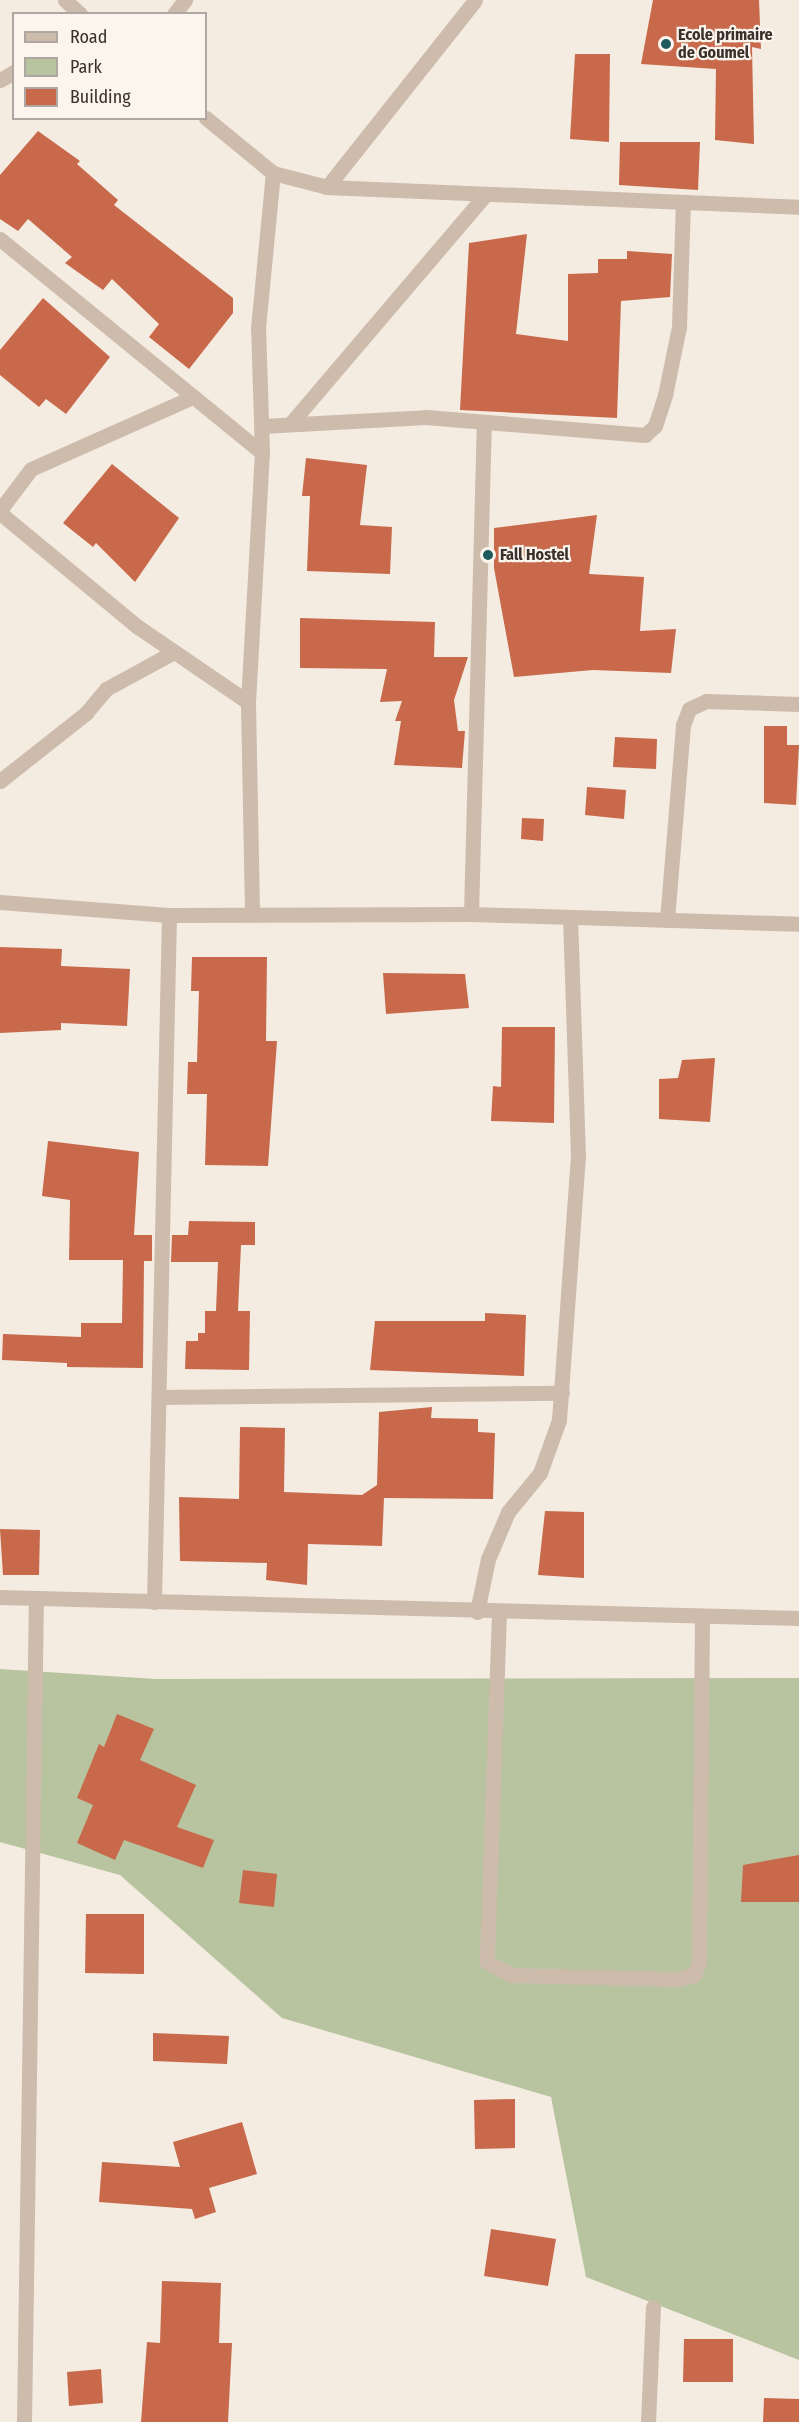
<!DOCTYPE html>
<html>
<head>
<meta charset="utf-8">
<style>
  body { margin:0 }
  #map { position:relative; width:799px; height:2422px; overflow:hidden; background:#f4ebe1; font-family:"Fira Sans Condensed",sans-serif }
  div>[style] { position:absolute }
  [style*='--x'] { left:calc(var(--x)*1px); top:calc(var(--y)*1px); width:calc(var(--w)*1px); rotate:calc(var(--a)*1deg) }
  .green>* { inset:0; background:#b8c4a0 }
  .building>* { inset:0; background:#c8694b }
  .street>* { height:15px; margin:-7.5px; padding:0 7.5px; transform-origin:7.5px; border-radius:7.5px; background:#cdbbac }
  .dots>* { width:16px; height:16px; translate:-50% -50%; box-sizing:border-box; border:3px solid #fbf5ee; border-radius:50% }
  span { translate:-50% -50%; white-space:nowrap; text-align:center; line-height:1.15; -webkit-text-stroke:4.5px #fbf5ee; paint-order:stroke }
  .poi-label { font-size:16px; color:#3b302b; font-weight:700 }
  .left { translate:0 -50%; text-align:left }
  .legend { position:absolute; left:12px; top:12px; width:195px; height:108px; box-sizing:border-box; background:#fbf5ee; border:2px solid #aea6a0; margin:0; padding:8px 10px; list-style:none; font-size:18px; color:#3b302b }
  .legend li { display:flex; align-items:center; gap:12px; height:30px }
  .legend b { width:30px; border:2px solid #aea6a0 }
</style>
</head>
<body>
<div id="map">
  <div class="green">
    <div style="clip-path:polygon(0 1669px,156px 1679px,799px 1678px,799px 2360px,586px 2277px,551px 2097px,282px 2018px,120px 1875px,0 1842px)"></div>
  </div>
  <div class="building">
    <div style="clip-path:polygon(653px 0,759px 0,761px 49px,752px 47px,754px 144px,715px 140px,716px 69px,641px 64px)"></div>
    <div style="clip-path:polygon(575px 54px,610px 54px,609px 142px,570px 139px)"></div>
    <div style="clip-path:polygon(38px 131px,80px 161px,77px 164px,118px 200px,114px 205px,233px 298px,233px 313px,189px 369px,149px 337px,159px 324px,112px 279px,103px 290px,65px 263px,72px 257px,28px 219px,18px 231px,0 219px,0 175px)"></div>
    <div style="clip-path:polygon(620px 142px,700px 142px,698px 190px,619px 185px)"></div>
    <div style="clip-path:polygon(527px 234px,516px 334px,568px 341px,568px 274px,598px 273px,598px 259px,627px 259px,627px 251px,672px 254px,670px 297px,621px 301px,617px 418px,460px 410px,469px 243px)"></div>
    <div style="clip-path:polygon(43px 298px,110px 357px,66px 414px,46px 399px,39px 407px,0 375px,0 350px)"></div>
    <div style="clip-path:polygon(306px 458px,367px 465px,360px 525px,392px 527px,390px 574px,307px 571px,310px 496px,302px 496px)"></div>
    <div style="clip-path:polygon(112px 464px,179px 518px,135px 582px,96px 543px,93px 547px,63px 523px)"></div>
    <div style="clip-path:polygon(597px 515px,589px 574px,644px 577px,640px 631px,676px 629px,671px 673px,593px 670px,514px 677px,494px 568px,494px 528px)"></div>
    <div style="clip-path:polygon(300px 618px,435px 622px,434px 657px,468px 657px,454px 700px,458px 731px,465px 731px,462px 768px,394px 765px,401px 721px,395px 721px,402px 701px,380px 702px,387px 669px,300px 668px)"></div>
    <div style="clip-path:polygon(764px 726px,787px 726px,787px 745px,799px 745px,796px 805px,764px 803px)"></div>
    <div style="clip-path:polygon(615px 737px,657px 739px,656px 769px,613px 767px)"></div>
    <div style="clip-path:polygon(587px 787px,626px 790px,624px 819px,585px 815px)"></div>
    <div style="clip-path:polygon(522px 818px,544px 819px,543px 841px,521px 839px)"></div>
    <div style="clip-path:polygon(0 947px,62px 949px,61px 966px,130px 969px,127px 1026px,61px 1023px,61px 1030px,0 1033px)"></div>
    <div style="clip-path:polygon(192px 957px,267px 957px,266px 1041px,277px 1041px,268px 1166px,205px 1165px,207px 1094px,187px 1094px,188px 1062px,197px 1062px,199px 991px,191px 991px)"></div>
    <div style="clip-path:polygon(383px 973px,465px 974px,469px 1008px,386px 1014px)"></div>
    <div style="clip-path:polygon(502px 1027px,555px 1027px,554px 1123px,491px 1121px,493px 1086px,501px 1087px)"></div>
    <div style="clip-path:polygon(715px 1058px,710px 1122px,659px 1119px,659px 1079px,678px 1078px,682px 1060px)"></div>
    <div style="clip-path:polygon(48px 1141px,139px 1152px,134px 1235px,152px 1235px,152px 1261px,144px 1261px,143px 1368px,67px 1367px,67px 1363px,2px 1360px,3px 1334px,81px 1337px,81px 1323px,122px 1323px,123px 1260px,69px 1260px,70px 1200px,42px 1196px)"></div>
    <div style="clip-path:polygon(189px 1221px,255px 1222px,255px 1245px,241px 1245px,238px 1311px,250px 1311px,249px 1370px,185px 1369px,186px 1341px,198px 1341px,198px 1333px,205px 1333px,205px 1311px,216px 1311px,218px 1262px,171px 1262px,172px 1235px,188px 1235px)"></div>
    <div style="clip-path:polygon(485px 1313px,526px 1315px,524px 1376px,370px 1370px,375px 1321px,485px 1321px)"></div>
    <div style="clip-path:polygon(432px 1407px,431px 1418px,478px 1419px,478px 1432px,495px 1433px,493px 1499px,384px 1498px,382px 1546px,308px 1544px,307px 1585px,266px 1580px,267px 1563px,180px 1561px,179px 1497px,239px 1499px,240px 1427px,285px 1428px,284px 1492px,362px 1495px,377px 1485px,379px 1412px)"></div>
    <div style="clip-path:polygon(545px 1511px,584px 1512px,584px 1578px,538px 1575px)"></div>
    <div style="clip-path:polygon(0 1529px,40px 1530px,39px 1575px,3px 1575px)"></div>
    <div style="clip-path:polygon(117px 1714px,154px 1729px,140px 1760px,196px 1785px,177px 1827px,214px 1840px,203px 1868px,124px 1840px,115px 1860px,77px 1843px,93px 1805px,77px 1798px,99px 1744px,104px 1747px)"></div>
    <div style="clip-path:polygon(799px 1855px,799px 1902px,741px 1902px,743px 1865px)"></div>
    <div style="clip-path:polygon(243px 1870px,277px 1874px,274px 1907px,239px 1903px)"></div>
    <div style="clip-path:polygon(86px 1914px,144px 1914px,144px 1974px,85px 1973px)"></div>
    <div style="clip-path:polygon(153px 2033px,229px 2036px,227px 2064px,153px 2061px)"></div>
    <div style="clip-path:polygon(515px 2099px,515px 2148px,475px 2149px,474px 2100px)"></div>
    <div style="clip-path:polygon(242px 2122px,257px 2174px,209px 2188px,216px 2212px,195px 2219px,192px 2209px,99px 2202px,102px 2162px,180px 2167px,173px 2142px)"></div>
    <div style="clip-path:polygon(491px 2229px,556px 2239px,548px 2286px,484px 2276px)"></div>
    <div style="clip-path:polygon(162px 2281px,221px 2283px,219px 2343px,232px 2343px,228px 2422px,141px 2422px,147px 2342px,160px 2343px)"></div>
    <div style="clip-path:polygon(684px 2339px,733px 2339px,733px 2382px,683px 2382px)"></div>
    <div style="clip-path:polygon(101px 2369px,103px 2403px,69px 2406px,67px 2372px)"></div>
    <div style="clip-path:polygon(764px 2398px,799px 2399px,799px 2422px,763px 2422px)"></div>
  </div>
  <div class="street">
    <div style="--x:65;--y:0;--w:21;--a:43"></div>
    <div style="--x:174;--y:14;--w:18;--a:-52"></div>
    <div style="--x:0;--y:80;--w:16;--a:-30"></div>
    <div style="--x:206;--y:118;--w:87;--a:39.4"></div>
    <div style="--x:273;--y:173;--w:56;--a:14.5"></div>
    <div style="--x:327;--y:187;--w:472;--a:2.4"></div>
    <div style="--x:327;--y:187;--w:238;--a:-51.6"></div>
    <div style="--x:0;--y:239;--w:338;--a:39.2"></div>
    <div style="--x:291;--y:423;--w:301;--a:-49.6"></div>
    <div style="--x:262;--y:426;--w:164;--a:-3.1"></div>
    <div style="--x:426;--y:417;--w:220;--a:4.7"></div>
    <div style="--x:645;--y:435;--w:13;--a:-42"></div>
    <div style="--x:655;--y:426;--w:33;--a:-72"></div>
    <div style="--x:665;--y:395;--w:69;--a:-78.4"></div>
    <div style="--x:679;--y:327;--w:125;--a:-88.2"></div>
    <div style="--x:0;--y:510;--w:51;--a:-52.9"></div>
    <div style="--x:31;--y:469;--w:177;--a:-24"></div>
    <div style="--x:0;--y:513;--w:179;--a:39.6"></div>
    <div style="--x:138;--y:627;--w:133;--a:34.3"></div>
    <div style="--x:0;--y:781;--w:110;--a:-38.3"></div>
    <div style="--x:86;--y:713;--w:31;--a:-50"></div>
    <div style="--x:106;--y:689;--w:77;--a:-28.6"></div>
    <div style="--x:0;--y:902;--w:169;--a:4.4"></div>
    <div style="--x:169;--y:915;--w:302;--a:-0.2"></div>
    <div style="--x:471;--y:914;--w:328;--a:1.7"></div>
    <div style="--x:252;--y:911;--w:209;--a:-91.1"></div>
    <div style="--x:248;--y:702;--w:249;--a:-86.8"></div>
    <div style="--x:262;--y:453;--w:125;--a:-91.8"></div>
    <div style="--x:258;--y:328;--w:156;--a:-84.5"></div>
    <div style="--x:471;--y:914;--w:492;--a:-88.5"></div>
    <div style="--x:667;--y:920;--w:196;--a:-85.3"></div>
    <div style="--x:683;--y:725;--w:17;--a:-69"></div>
    <div style="--x:689;--y:709;--w:19;--a:-25"></div>
    <div style="--x:706;--y:701;--w:93;--a:1.8"></div>
    <div style="--x:159;--y:1397;--w:403;--a:-0.6"></div>
    <div style="--x:0;--y:1597;--w:799;--a:1.51"></div>
    <div style="--x:154;--y:1602;--w:687;--a:-88.75"></div>
    <div style="--x:477;--y:1612;--w:54;--a:-78.3"></div>
    <div style="--x:488;--y:1559;--w:51;--a:-66.9"></div>
    <div style="--x:508;--y:1512;--w:50;--a:-50.6"></div>
    <div style="--x:540;--y:1473;--w:56;--a:-70.3"></div>
    <div style="--x:559;--y:1420;--w:264;--a:-85.9"></div>
    <div style="--x:578;--y:1157;--w:240;--a:-91.9"></div>
    <div style="--x:499;--y:1613;--w:349;--a:92"></div>
    <div style="--x:487;--y:1962;--w:27;--a:28"></div>
    <div style="--x:511;--y:1975;--w:167;--a:1.4"></div>
    <div style="--x:678;--y:1979;--w:16;--a:-14"></div>
    <div style="--x:694;--y:1975;--w:15;--a:-70"></div>
    <div style="--x:699;--y:1961;--w:345;--a:-89.5"></div>
    <div style="--x:24;--y:2422;--w:824;--a:-89.17"></div>
    <div style="--x:648;--y:2422;--w:115;--a:-87.5"></div>
  </div>
  <div class="dots">
    <div style="left:666px;top:44px;background:#1f5a5e"></div>
    <div style="left:488px;top:555px;background:#1f5a5e"></div>
  </div>
  <div class="poi-label">
    <span class="left" style="left:678px;top:44px">Ecole primaire<br>de Goumel</span>
    <span class="left" style="left:500px;top:555px">Fall Hostel</span>
  </div>
  <ul class="legend">
  <li><b style="height:8px;background:#cdbbac"></b>Road</li>
  <li><b style="height:16px;background:#b8c4a0"></b>Park</li>
  <li><b style="height:16px;background:#c8694b"></b>Building</li>
  </ul>
</div>
</body>
</html>
